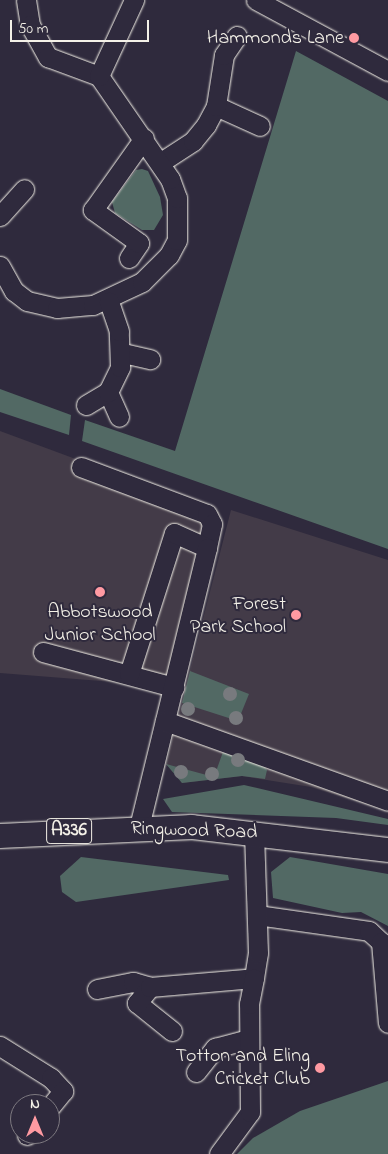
<!DOCTYPE html>
<html>
<head>
<meta charset="utf-8">
<style>
  body { margin:0 }
  #map { position:relative; width:388px; height:1154px; overflow:hidden; background:#2f2a3d; font-family:"Indie Flower",sans-serif }
  div>[style] { position:absolute }
  [style*='--x'] { left:calc(var(--x)*1px); top:calc(var(--y)*1px); width:calc(var(--w)*1px); rotate:calc(var(--a)*1deg) }
  .built>* { inset:0; background:#433b48 }
  .green>* { inset:0; background:#526964 }
  .roads { filter:drop-shadow(0 0 1px #f4f1e8) drop-shadow(0 0 1px #f4f1e8) }
  .minor>* { height:19px; margin:-9.5px; padding:0 9.5px; transform-origin:9.5px; border-radius:9.5px; background:#2f2a3d }
  .major>* { height:24px; margin:-12px; padding:0 12px; transform-origin:12px; border-radius:12px; background:#2f2a3d }
  .trees>* { width:14px; height:14px; margin:-7px; border-radius:50%; background:#787a7e }
  .dots>* { width:14px; height:14px; translate:-50% -50%; box-sizing:border-box; border:2px solid #2f2a3d; border-radius:50% }
  span { translate:-50% -50%; white-space:nowrap; text-align:center; line-height:1.15; -webkit-text-stroke:4px #2f2a3d; paint-order:stroke }
  .shield-label span { padding:1px 4px; background:#2f2a3d; border:1px solid; border-radius:4px; -webkit-text-stroke-width:0 }
  .shield-label { font-size:19px; color:#f4f1e8; font-weight:700 }
  .poi-label { font-size:20px; color:#f4f1e8 }
  .right { translate:-100% -50%; text-align:right }
  .street-label { font-size:20px; color:#f4f1e8 }
  .north { position:absolute; left:10px; top:1094px; width:50px; height:50px; box-sizing:border-box; background:#2f2a3d; border:1px solid #7e7a81; border-radius:50%; rotate:0deg; font-size:14px; font-weight:700; line-height:20px; text-align:center; color:#f4f1e8 }
  .north::after { content:''; display:block; margin:auto; width:18px; height:22px; background:#ff9aa2; clip-path:polygon(50% 0,100% 100%,50% 72%,0 100%) }
  .scale { position:absolute; left:10px; top:20px; width:139px; height:22px; box-sizing:border-box; border:2px solid #f4f1e8; border-top:0; padding-left:6px; font-size:15px; line-height:18px; white-space:nowrap; color:#f4f1e8; -webkit-text-stroke:4px #2f2a3d; paint-order:stroke }
</style>
</head>
<body>
<div id="map">
  <div class="built">
    <div style="clip-path:polygon(0 431px,219px 512px,177px 687px,0 673px)"></div>
    <div style="clip-path:polygon(231px 510px,388px 560px,388px 811px,311px 787px,242px 776px,182px 783px,166px 764px)"></div>
  </div>
  <div class="green">
    <div style="clip-path:polygon(296px 51px,388px 101px,388px 549px,82px 441px,85px 420px,175px 451px)"></div>
    <div style="clip-path:polygon(142px 169px,148px 171px,160px 197px,163px 215px,154px 230px,142px 230px,115px 213px,112px 202px,136px 170px)"></div>
    <div style="clip-path:polygon(0 389px,71px 415px,69px 435px,0 412px)"></div>
    <div style="clip-path:polygon(190px 671px,249px 694px,238px 721px,182px 703px)"></div>
    <div style="clip-path:polygon(224px 749px,260px 761px,267px 770px,265px 779px,242px 776px,182px 783px,166px 764px,214px 777px)"></div>
    <div style="clip-path:polygon(244px 785px,388px 819px,388px 825px,336px 818px,172px 812px,163px 799px)"></div>
    <div style="clip-path:polygon(81px 857px,228px 875px,229px 880px,76px 902px,62px 892px,60px 876px)"></div>
    <div style="clip-path:polygon(290px 857px,388px 874px,388px 926px,361px 912px,342px 913px,273px 898px,271px 872px)"></div>
    <div style="clip-path:polygon(388px 1081px,388px 1154px,237px 1154px,253px 1138px,300px 1111px)"></div>
  </div>
  <div class="roads">
    <div class="minor">
      <div style="--x:26;--y:0;--w:25;--a:81"></div>
      <div style="--x:30;--y:25;--w:37;--a:61"></div>
      <div style="--x:48;--y:57;--w:54;--a:20.4"></div>
      <div style="--x:256;--y:0;--w:150;--a:28.3"></div>
      <div style="--x:216;--y:106;--w:48;--a:24.4"></div>
      <div style="--x:161;--y:162;--w:38;--a:-33"></div>
      <div style="--x:193;--y:141;--w:21;--a:-51"></div>
      <div style="--x:206;--y:125;--w:21;--a:-62"></div>
      <div style="--x:216;--y:106;--w:52;--a:-81.1"></div>
      <div style="--x:224;--y:55;--w:23;--a:-56"></div>
      <div style="--x:0;--y:216;--w:36;--a:-48"></div>
      <div style="--x:129;--y:258;--w:18;--a:-56"></div>
      <div style="--x:139;--y:243;--w:57;--a:-144.3"></div>
      <div style="--x:93;--y:210;--w:88;--a:-54.7"></div>
      <div style="--x:0;--y:266;--w:29;--a:61"></div>
      <div style="--x:14;--y:291;--w:16;--a:38"></div>
      <div style="--x:27;--y:301;--w:31;--a:13"></div>
      <div style="--x:57;--y:308;--w:36;--a:-5"></div>
      <div style="--x:93;--y:305;--w:54;--a:-25.1"></div>
      <div style="--x:142;--y:282;--w:38;--a:-45"></div>
      <div style="--x:169;--y:255;--w:17;--a:-62"></div>
      <div style="--x:177;--y:240;--w:42;--a:-90"></div>
      <div style="--x:177;--y:198;--w:20;--a:-110"></div>
      <div style="--x:170;--y:179;--w:125;--a:-124.6"></div>
      <div style="--x:99;--y:76;--w:84;--a:-65.3"></div>
      <div style="--x:123;--y:353;--w:28;--a:13"></div>
      <div style="--x:108;--y:392;--w:27;--a:66"></div>
      <div style="--x:86;--y:405;--w:26;--a:-31"></div>
      <div style="--x:108;--y:392;--w:28;--a:-64"></div>
      <div style="--x:120;--y:367;--w:36;--a:-92"></div>
      <div style="--x:119;--y:331;--w:31;--a:-109"></div>
      <div style="--x:81;--y:467;--w:134;--a:20.5"></div>
      <div style="--x:207;--y:514;--w:11;--a:63"></div>
      <div style="--x:212;--y:524;--w:25;--a:102"></div>
      <div style="--x:43;--y:652;--w:136;--a:15"></div>
      <div style="--x:129;--y:674;--w:148;--a:-72.3"></div>
      <div style="--x:174;--y:533;--w:36;--a:24"></div>
      <div style="--x:207;--y:548;--w:288;--a:103.7"></div>
      <div style="--x:165;--y:721;--w:237;--a:19.7"></div>
      <div style="--x:257;--y:915;--w:113;--a:8.1"></div>
      <div style="--x:369;--y:931;--w:16;--a:43"></div>
      <div style="--x:381;--y:942;--w:81;--a:85.1"></div>
      <div style="--x:97;--y:989;--w:37;--a:-11"></div>
      <div style="--x:133;--y:982;--w:18;--a:16"></div>
      <div style="--x:172;--y:1031;--w:45;--a:-141.3"></div>
      <div style="--x:137;--y:1003;--w:21;--a:-51"></div>
      <div style="--x:150;--y:987;--w:104;--a:-4.9"></div>
      <div style="--x:254;--y:978;--w:25;--a:-81"></div>
      <div style="--x:258;--y:953;--w:121;--a:-91.9"></div>
      <div style="--x:0;--y:1046;--w:60;--a:32.1"></div>
      <div style="--x:51;--y:1078;--w:18;--a:47"></div>
      <div style="--x:63;--y:1091;--w:21;--a:129"></div>
      <div style="--x:196;--y:1072;--w:31;--a:-52"></div>
      <div style="--x:215;--y:1048;--w:35;--a:-15"></div>
      <div style="--x:27;--y:1135;--w:1;--a:-45"></div>
      <div style="--x:219;--y:1154;--w:52;--a:-53.6"></div>
      <div style="--x:250;--y:1112;--w:108;--a:-90.5"></div>
      <div style="--x:249;--y:1004;--w:26;--a:-79"></div>
    </div>
    <div class="major">
      <div style="--x:0;--y:836;--w:192;--a:-2.7"></div>
      <div style="--x:192;--y:827;--w:197;--a:6.7"></div>
    </div>
  </div>
  <div class="trees">
    <div style="left:230px;top:694px"></div>
    <div style="left:188px;top:709px"></div>
    <div style="left:236px;top:718px"></div>
    <div style="left:238px;top:760px"></div>
    <div style="left:181px;top:772px"></div>
    <div style="left:212px;top:774px"></div>
  </div>
  <div class="dots">
    <div style="left:354px;top:38px;background:#ff9aa2"></div>
    <div style="left:100px;top:592px;background:#ff9aa2"></div>
    <div style="left:296px;top:615px;background:#ff9aa2"></div>
    <div style="left:320px;top:1068px;background:#ff9aa2"></div>
  </div>
  <div class="shield-label">
    <span style="left:69px;top:831px">A336</span>
  </div>
  <div class="poi-label">
    <span class="right" style="left:344px;top:38px">Hammonds Lane</span>
    <span class="right" style="left:286px;top:616px">Forest<br>Park School</span>
    <span style="left:100px;top:624px">Abbotswood<br>Junior School</span>
    <span class="right" style="left:310px;top:1068px">Totton and Eling<br>Cricket Club</span>
  </div>
  <div class="street-label">
    <span style="left:194px;top:831px;rotate:2deg">Ringwood Road</span>
  </div>
  <div class="north">N</div>
  <div class="scale">50 m</div>
</div>
</body>
</html>
